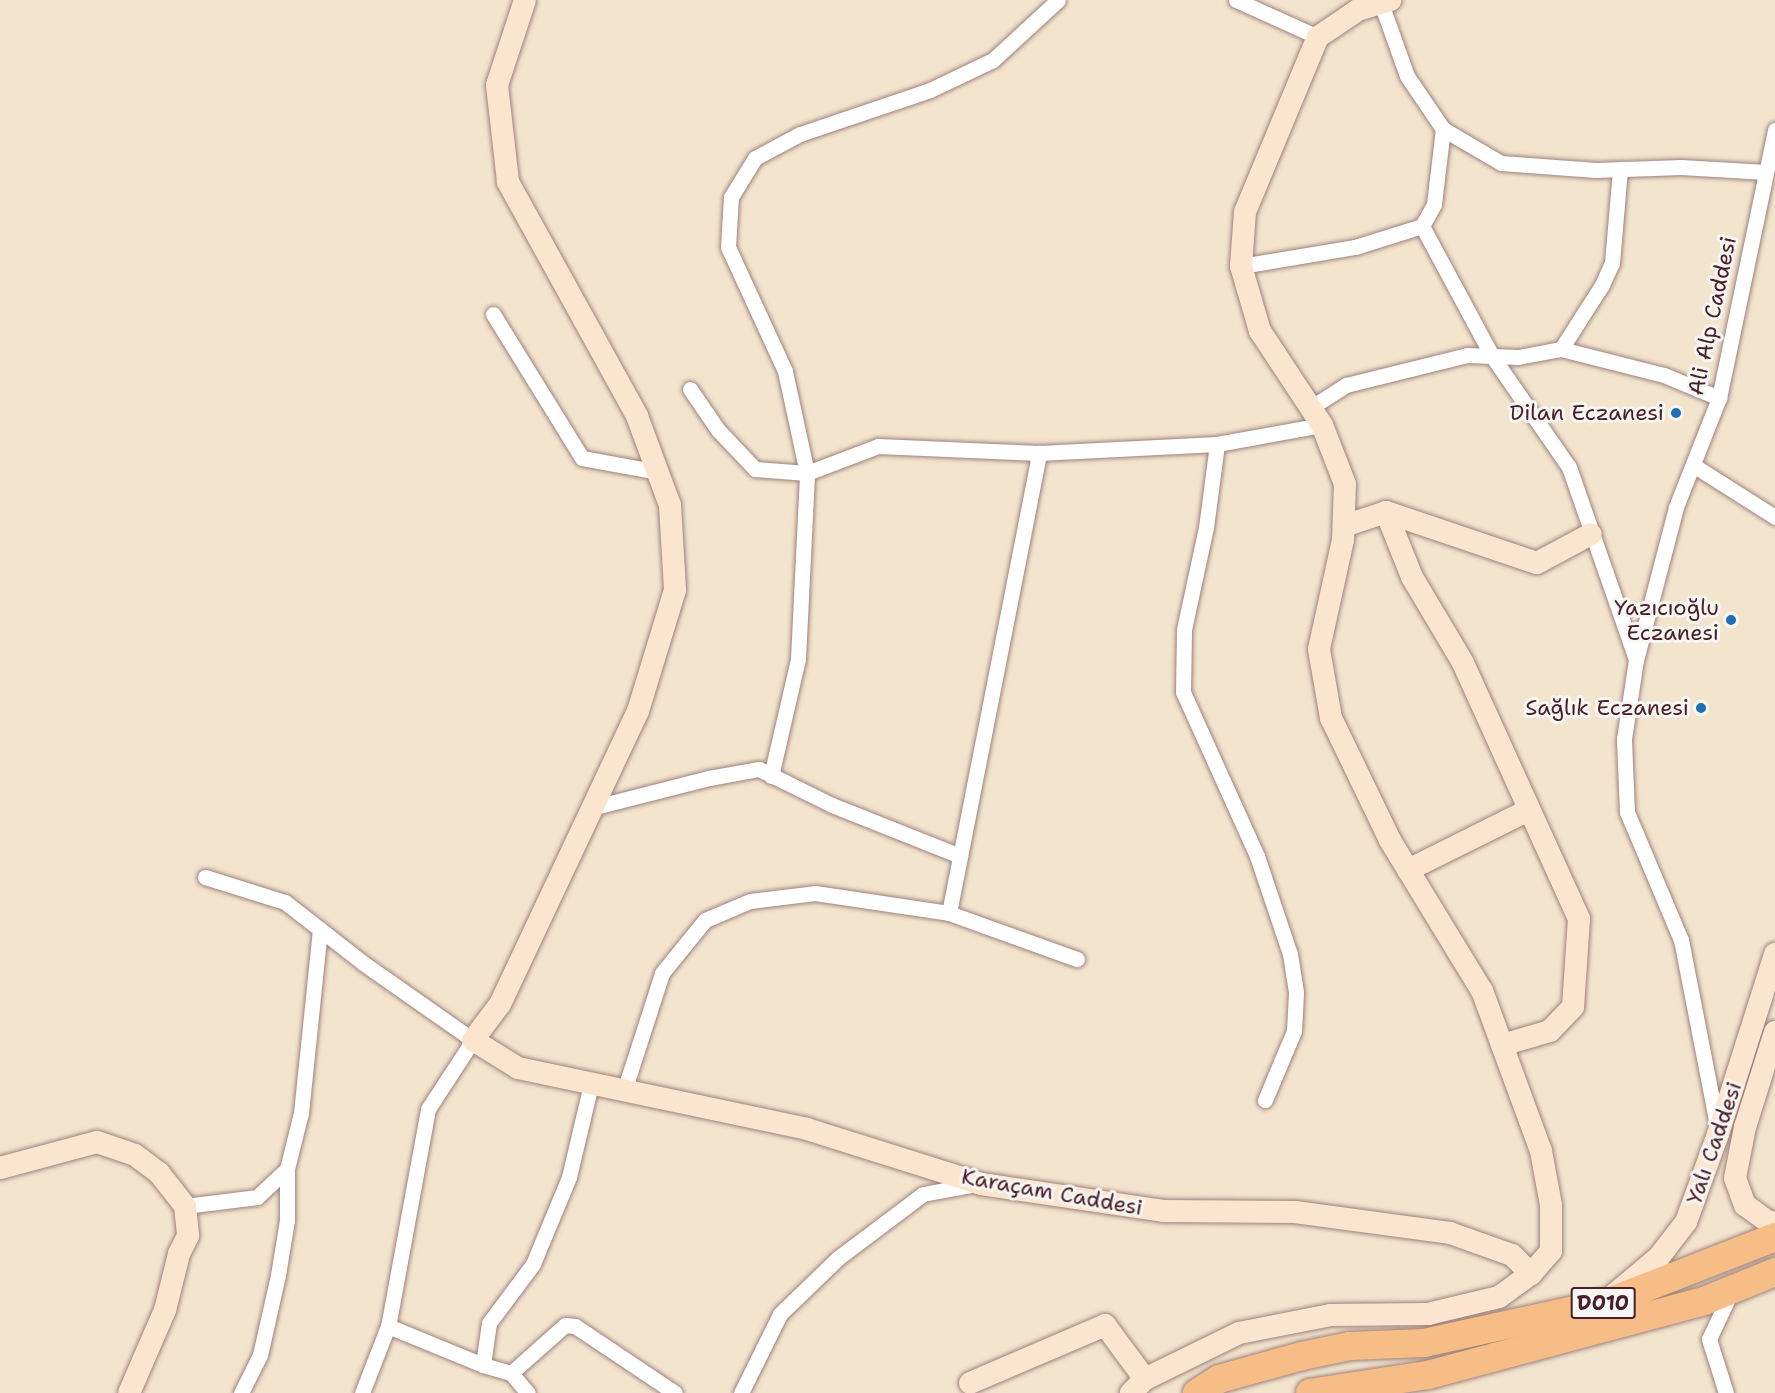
<!DOCTYPE html>
<html>
<head>
<meta charset="utf-8">
<style>
  body { margin:0 }
  #map { position:relative; width:1775px; height:1393px; overflow:hidden; background:#f3e4ce; font-family:"Shantell Sans",sans-serif }
  div>[style] { position:absolute }
  [style*='--x'] { left:calc(var(--x)*1px); top:calc(var(--y)*1px); width:calc(var(--w)*1px); rotate:calc(var(--a)*1deg) }
  .roads { filter:drop-shadow(0 0 2px #9e827c) drop-shadow(0 0 2px #9e827c) }
  .street>* { height:15px; margin:-7.5px; padding:0 7.5px; transform-origin:7.5px; border-radius:7.5px; background:#fff }
  .secondary>* { height:22px; margin:-11px; padding:0 11px; transform-origin:11px; border-radius:11px; background:#fbe5cf }
  .highway>* { height:28px; margin:-14px; padding:0 14px; transform-origin:14px; border-radius:14px; background:#f6be86 }
  .dots>* { width:16px; height:16px; translate:-50% -50%; box-sizing:border-box; border:3px solid #f6f6f2; border-radius:50% }
  span { translate:-50% -50%; white-space:nowrap; text-align:center; line-height:1.15; -webkit-text-stroke:6px #f6f6f2; paint-order:stroke }
  .shield-label span { padding:2px 4px; background:#f6f6f2; border:2px solid; border-radius:4px; -webkit-text-stroke-width:0 }
  .shield-label { font-size:21px; color:#4a1f2b; font-weight:700 }
  .street-label { font-size:22px; color:#4a1f2b }
  .poi-label { font-size:22px; color:#4a1f2b }
  .right { translate:-100% -50%; text-align:right }
</style>
</head>
<body>
<div id="map">
  <div class="roads">
    <div class="street">
      <div style="--x:1236;--y:0;--w:90;--a:24.3"></div>
      <div style="--x:1381;--y:3;--w:77;--a:70.4"></div>
      <div style="--x:1407;--y:76;--w:64;--a:55.8"></div>
      <div style="--x:1443;--y:129;--w:67;--a:30.4"></div>
      <div style="--x:1501;--y:163;--w:95;--a:4.2"></div>
      <div style="--x:1596;--y:170;--w:85;--a:-2"></div>
      <div style="--x:1681;--y:167;--w:85;--a:3.4"></div>
      <div style="--x:1422;--y:226;--w:148;--a:61.7"></div>
      <div style="--x:1492;--y:356;--w:135;--a:55.3"></div>
      <div style="--x:1569;--y:467;--w:203;--a:70.8"></div>
      <div style="--x:1241;--y:266;--w:116;--a:-9.5"></div>
      <div style="--x:1355;--y:247;--w:70;--a:-17.4"></div>
      <div style="--x:1422;--y:226;--w:25;--a:-61"></div>
      <div style="--x:1434;--y:204;--w:76;--a:-83.2"></div>
      <div style="--x:493;--y:314;--w:169;--a:58.3"></div>
      <div style="--x:582;--y:458;--w:77;--a:10.4"></div>
      <div style="--x:1561;--y:349;--w:76;--a:-57.4"></div>
      <div style="--x:1602;--y:285;--w:24;--a:-66"></div>
      <div style="--x:1612;--y:263;--w:94;--a:-85.1"></div>
      <div style="--x:690;--y:389;--w:50;--a:55.7"></div>
      <div style="--x:718;--y:430;--w:54;--a:46.5"></div>
      <div style="--x:755;--y:469;--w:52;--a:4.4"></div>
      <div style="--x:807;--y:473;--w:76;--a:-20.8"></div>
      <div style="--x:878;--y:446;--w:161;--a:2.5"></div>
      <div style="--x:1039;--y:453;--w:178;--a:-2.9"></div>
      <div style="--x:1217;--y:444;--w:107;--a:-10.3"></div>
      <div style="--x:1310;--y:408;--w:43;--a:-32.6"></div>
      <div style="--x:1346;--y:385;--w:125;--a:-13.9"></div>
      <div style="--x:1467;--y:355;--w:51;--a:2.2"></div>
      <div style="--x:1518;--y:357;--w:44;--a:-10.5"></div>
      <div style="--x:1561;--y:349;--w:106;--a:14.2"></div>
      <div style="--x:1664;--y:375;--w:60;--a:22.7"></div>
      <div style="--x:1217;--y:444;--w:84;--a:97.5"></div>
      <div style="--x:1206;--y:527;--w:105;--a:102.1"></div>
      <div style="--x:1184;--y:630;--w:62;--a:90.9"></div>
      <div style="--x:1183;--y:692;--w:180;--a:65.7"></div>
      <div style="--x:1257;--y:856;--w:103;--a:71.4"></div>
      <div style="--x:1290;--y:954;--w:39;--a:81"></div>
      <div style="--x:1296;--y:993;--w:38;--a:93"></div>
      <div style="--x:1294;--y:1031;--w:75;--a:112.8"></div>
      <div style="--x:1693;--y:465;--w:97;--a:32.4"></div>
      <div style="--x:771;--y:776;--w:120;--a:-77"></div>
      <div style="--x:798;--y:659;--w:186;--a:-87.2"></div>
      <div style="--x:807;--y:473;--w:104;--a:-102.2"></div>
      <div style="--x:785;--y:371;--w:136;--a:-114.7"></div>
      <div style="--x:728;--y:247;--w:50;--a:-86.6"></div>
      <div style="--x:731;--y:197;--w:46;--a:-58.4"></div>
      <div style="--x:755;--y:158;--w:51;--a:-28.1"></div>
      <div style="--x:800;--y:134;--w:137;--a:-18.7"></div>
      <div style="--x:930;--y:90;--w:70;--a:-25.5"></div>
      <div style="--x:993;--y:60;--w:88;--a:-42.7"></div>
      <div style="--x:591;--y:808;--w:122;--a:-14.3"></div>
      <div style="--x:709;--y:778;--w:51;--a:-10.2"></div>
      <div style="--x:759;--y:769;--w:81;--a:26.3"></div>
      <div style="--x:832;--y:805;--w:138;--a:21.7"></div>
      <div style="--x:205;--y:877;--w:84;--a:17.4"></div>
      <div style="--x:285;--y:902;--w:99;--a:38"></div>
      <div style="--x:363;--y:963;--w:134;--a:35"></div>
      <div style="--x:473;--y:1040;--w:82;--a:123.1"></div>
      <div style="--x:428;--y:1109;--w:221;--a:100.4"></div>
      <div style="--x:388;--y:1326;--w:72;--a:111.2"></div>
      <div style="--x:949;--y:913;--w:469;--a:-78.9"></div>
      <div style="--x:624;--y:1091;--w:124;--a:-72.1"></div>
      <div style="--x:662;--y:973;--w:68;--a:-50.9"></div>
      <div style="--x:705;--y:920;--w:49;--a:-22.9"></div>
      <div style="--x:750;--y:901;--w:65;--a:-7"></div>
      <div style="--x:815;--y:893;--w:135;--a:8.5"></div>
      <div style="--x:949;--y:913;--w:136;--a:19.8"></div>
      <div style="--x:1718;--y:1130;--w:194;--a:-101"></div>
      <div style="--x:1681;--y:940;--w:139;--a:-112.9"></div>
      <div style="--x:1627;--y:812;--w:73;--a:-92.4"></div>
      <div style="--x:1624;--y:739;--w:80;--a:-81.4"></div>
      <div style="--x:1636;--y:660;--w:158;--a:-75.3"></div>
      <div style="--x:1676;--y:507;--w:117;--a:-68.5"></div>
      <div style="--x:1719;--y:398;--w:274;--a:-78.2"></div>
      <div style="--x:185;--y:1206;--w:73;--a:-7.1"></div>
      <div style="--x:257;--y:1197;--w:41;--a:-43"></div>
      <div style="--x:287;--y:1169;--w:58;--a:-76"></div>
      <div style="--x:301;--y:1113;--w:185;--a:-84.1"></div>
      <div style="--x:388;--y:1326;--w:103;--a:22.3"></div>
      <div style="--x:483;--y:1365;--w:29;--a:16"></div>
      <div style="--x:511;--y:1373;--w:26;--a:50"></div>
      <div style="--x:483;--y:1365;--w:42;--a:-81.9"></div>
      <div style="--x:489;--y:1323;--w:74;--a:-53.3"></div>
      <div style="--x:533;--y:1264;--w:94;--a:-67.5"></div>
      <div style="--x:569;--y:1177;--w:96;--a:-76.7"></div>
      <div style="--x:511;--y:1373;--w:72;--a:-41.6"></div>
      <div style="--x:565;--y:1325;--w:10;--a:6"></div>
      <div style="--x:575;--y:1326;--w:120;--a:33.8"></div>
      <div style="--x:241;--y:1393;--w:42;--a:-63.4"></div>
      <div style="--x:260;--y:1355;--w:82;--a:-77.3"></div>
      <div style="--x:278;--y:1275;--w:56;--a:-80.7"></div>
      <div style="--x:287;--y:1220;--w:51;--a:-90"></div>
      <div style="--x:741;--y:1393;--w:88;--a:-63.7"></div>
      <div style="--x:780;--y:1314;--w:81;--a:-44"></div>
      <div style="--x:838;--y:1258;--w:106;--a:-37"></div>
      <div style="--x:923;--y:1194;--w:55;--a:-10.5"></div>
      <div style="--x:1726;--y:1393;--w:57;--a:-107.5"></div>
      <div style="--x:1709;--y:1339;--w:54;--a:-64.9"></div>
    </div>
    <div class="secondary">
      <div style="--x:525;--y:0;--w:89;--a:108.2"></div>
      <div style="--x:497;--y:85;--w:98;--a:83.5"></div>
      <div style="--x:508;--y:182;--w:267;--a:61.1"></div>
      <div style="--x:637;--y:416;--w:95;--a:69.7"></div>
      <div style="--x:670;--y:505;--w:85;--a:86.6"></div>
      <div style="--x:675;--y:590;--w:127;--a:107"></div>
      <div style="--x:638;--y:711;--w:324;--a:115.2"></div>
      <div style="--x:500;--y:1004;--w:45;--a:126.9"></div>
      <div style="--x:473;--y:1040;--w:53;--a:31.9"></div>
      <div style="--x:518;--y:1068;--w:295;--a:11.9"></div>
      <div style="--x:807;--y:1129;--w:182;--a:17.5"></div>
      <div style="--x:981;--y:1184;--w:184;--a:8.4"></div>
      <div style="--x:1163;--y:1211;--w:132;--a:0.4"></div>
      <div style="--x:1295;--y:1212;--w:156;--a:7.7"></div>
      <div style="--x:1450;--y:1233;--w:66;--a:19.5"></div>
      <div style="--x:1512;--y:1255;--w:27;--a:45"></div>
      <div style="--x:1386;--y:512;--w:70;--a:68.2"></div>
      <div style="--x:1412;--y:577;--w:100;--a:59.3"></div>
      <div style="--x:1463;--y:663;--w:281;--a:65.6"></div>
      <div style="--x:1579;--y:919;--w:88;--a:93.9"></div>
      <div style="--x:1573;--y:1007;--w:33;--a:134"></div>
      <div style="--x:1550;--y:1031;--w:50;--a:163.7"></div>
      <div style="--x:1344;--y:526;--w:44;--a:-18.4"></div>
      <div style="--x:1386;--y:512;--w:159;--a:18.7"></div>
      <div style="--x:1537;--y:563;--w:61;--a:-28.2"></div>
      <div style="--x:1408;--y:870;--w:135;--a:-26.4"></div>
      <div style="--x:1775;--y:1032;--w:100;--a:107.5"></div>
      <div style="--x:1745;--y:1127;--w:52;--a:101.1"></div>
      <div style="--x:1735;--y:1178;--w:29;--a:70"></div>
      <div style="--x:1745;--y:1205;--w:27;--a:36"></div>
      <div style="--x:1767;--y:1221;--w:8;--a:14"></div>
      <div style="--x:0;--y:1168;--w:100;--a:-15"></div>
      <div style="--x:97;--y:1142;--w:40;--a:18.9"></div>
      <div style="--x:135;--y:1155;--w:30;--a:37"></div>
      <div style="--x:159;--y:1173;--w:42;--a:51.8"></div>
      <div style="--x:185;--y:1206;--w:30;--a:84"></div>
      <div style="--x:188;--y:1236;--w:20;--a:117"></div>
      <div style="--x:179;--y:1254;--w:58;--a:104"></div>
      <div style="--x:165;--y:1310;--w:90;--a:113.4"></div>
      <div style="--x:1614;--y:1295;--w:59;--a:-40.2"></div>
      <div style="--x:1659;--y:1257;--w:44;--a:-52.4"></div>
      <div style="--x:1686;--y:1222;--w:94;--a:-70"></div>
      <div style="--x:1718;--y:1134;--w:189;--a:-72.4"></div>
      <div style="--x:1145;--y:1379;--w:105;--a:-26.1"></div>
      <div style="--x:1239;--y:1333;--w:94;--a:-11.1"></div>
      <div style="--x:1331;--y:1315;--w:97;--a:-0.6"></div>
      <div style="--x:1428;--y:1314;--w:73;--a:-13.5"></div>
      <div style="--x:1499;--y:1297;--w:39;--a:-36"></div>
      <div style="--x:1531;--y:1274;--w:30;--a:-49"></div>
      <div style="--x:1551;--y:1251;--w:46;--a:-90"></div>
      <div style="--x:1551;--y:1205;--w:55;--a:-100.5"></div>
      <div style="--x:1541;--y:1151;--w:171;--a:-110.2"></div>
      <div style="--x:1482;--y:991;--w:177;--a:-121.4"></div>
      <div style="--x:1390;--y:840;--w:136;--a:-115.8"></div>
      <div style="--x:1331;--y:718;--w:70;--a:-99.9"></div>
      <div style="--x:1319;--y:649;--w:112;--a:-77.6"></div>
      <div style="--x:1343;--y:540;--w:56;--a:-88"></div>
      <div style="--x:1345;--y:484;--w:63;--a:-111.3"></div>
      <div style="--x:1322;--y:425;--w:113;--a:-123.4"></div>
      <div style="--x:1260;--y:331;--w:68;--a:-106.3"></div>
      <div style="--x:1241;--y:266;--w:54;--a:-85.8"></div>
      <div style="--x:1245;--y:212;--w:190;--a:-67.4"></div>
      <div style="--x:1318;--y:37;--w:48;--a:-34"></div>
      <div style="--x:1358;--y:10;--w:34;--a:-17"></div>
      <div style="--x:970;--y:1383;--w:147;--a:-23.2"></div>
      <div style="--x:1105;--y:1325;--w:67;--a:53.5"></div>
      <div style="--x:1145;--y:1379;--w:20;--a:135"></div>
    </div>
    <div class="highway">
      <div style="--x:1197;--y:1393;--w:26;--a:-32"></div>
      <div style="--x:1219;--y:1379;--w:86;--a:-15.5"></div>
      <div style="--x:1302;--y:1356;--w:49;--a:-11.8"></div>
      <div style="--x:1350;--y:1346;--w:74;--a:-2.3"></div>
      <div style="--x:1424;--y:1343;--w:186;--a:-12.4"></div>
      <div style="--x:1606;--y:1303;--w:181;--a:-21.3"></div>
      <div style="--x:1310;--y:1393;--w:119;--a:-8.7"></div>
      <div style="--x:1428;--y:1375;--w:286;--a:-15"></div>
      <div style="--x:1704;--y:1301;--w:77;--a:-22.2"></div>
    </div>
  </div>
  <div class="dots">
    <div style="left:1676px;top:413px;background:#1f6fb2"></div>
    <div style="left:1731px;top:620px;background:#1f6fb2"></div>
    <div style="left:1701px;top:708px;background:#1f6fb2"></div>
  </div>
  <div class="shield-label">
    <span style="left:1603px;top:1303px">D010</span>
  </div>
  <div class="street-label">
    <span style="left:1712px;top:316px;rotate:-78deg">Ali Alp Caddesi</span>
    <span style="left:1714px;top:1143px;rotate:-71deg">Yalı Caddesi</span>
    <span style="left:1052px;top:1192px;rotate:10deg">Karaçam Caddesi</span>
  </div>
  <div class="poi-label">
    <span class="right" style="left:1664px;top:413px">Dilan Eczanesi</span>
    <span class="right" style="left:1719px;top:620px">Yazıcıoğlu<br>Eczanesi</span>
    <span class="right" style="left:1689px;top:708px">Sağlık Eczanesi</span>
  </div>
</div>
</body>
</html>
